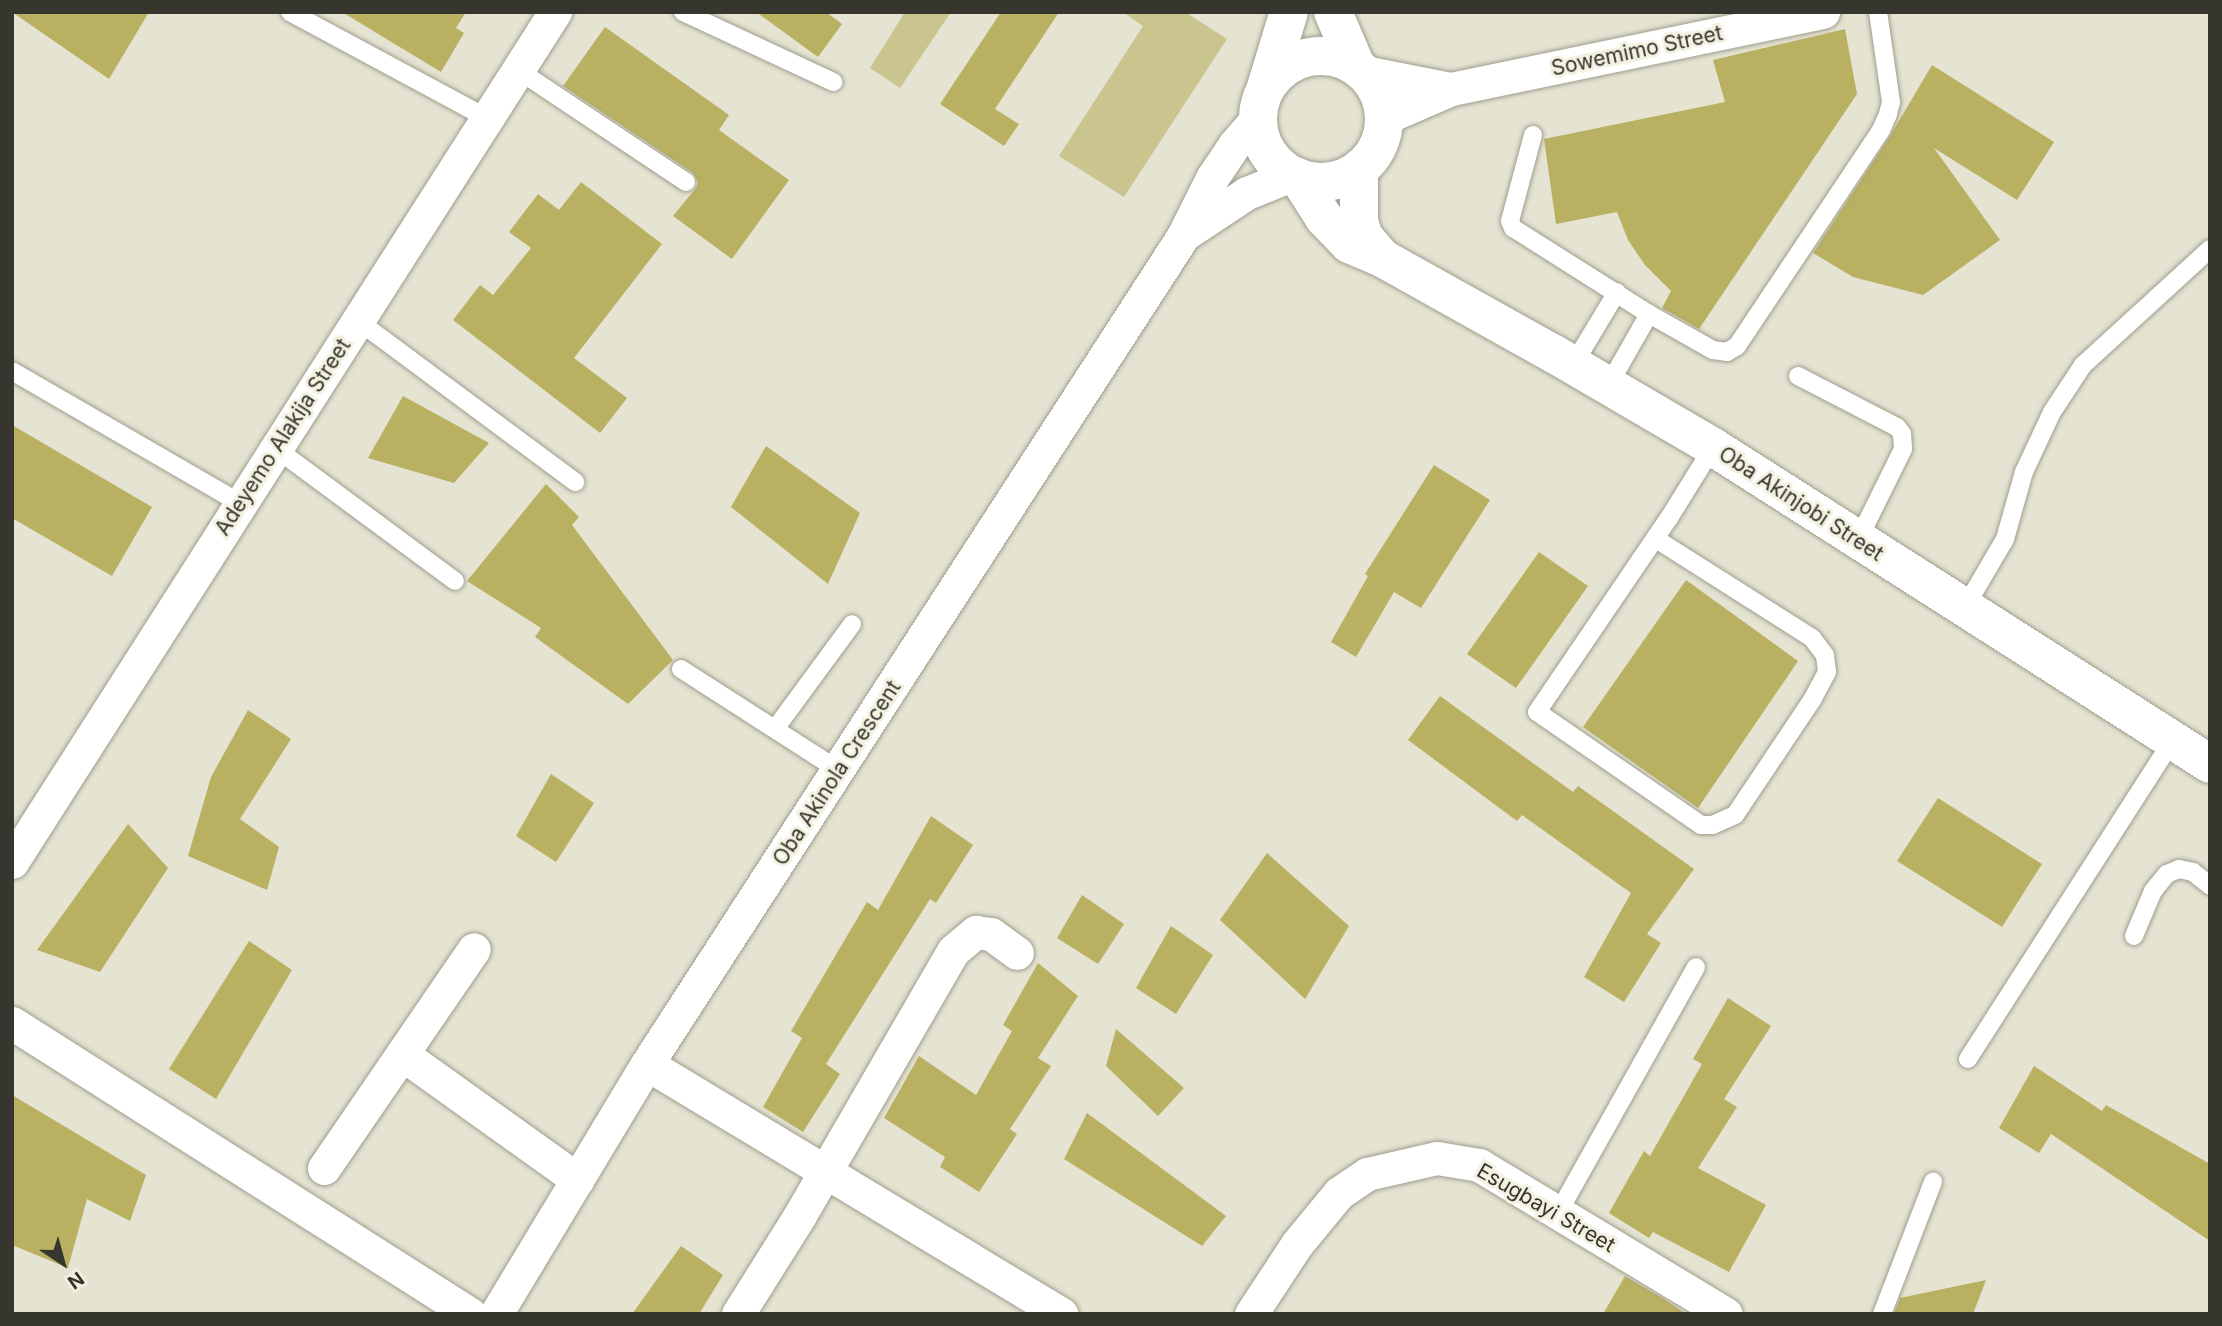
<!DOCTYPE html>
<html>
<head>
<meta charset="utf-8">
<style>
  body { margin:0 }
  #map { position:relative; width:2222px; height:1326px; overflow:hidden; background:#e5e4d2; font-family:Inter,sans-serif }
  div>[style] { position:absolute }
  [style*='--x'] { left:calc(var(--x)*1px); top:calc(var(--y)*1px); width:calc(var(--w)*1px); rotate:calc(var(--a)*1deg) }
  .green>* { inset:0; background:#cac48f }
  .building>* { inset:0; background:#b9b061 }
  .roads { filter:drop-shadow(0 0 2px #9f9e8e) drop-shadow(0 0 2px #9f9e8e) }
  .service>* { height:18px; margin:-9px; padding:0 9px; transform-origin:9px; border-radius:9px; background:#fff }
  .minor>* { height:33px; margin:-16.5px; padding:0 16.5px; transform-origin:16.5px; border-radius:16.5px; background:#fff }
  .tertiary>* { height:38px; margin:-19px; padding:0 19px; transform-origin:19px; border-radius:19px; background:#fff }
  .tertiary>.ring { margin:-19px; padding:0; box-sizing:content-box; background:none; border:38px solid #fff; border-radius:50% }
  span { translate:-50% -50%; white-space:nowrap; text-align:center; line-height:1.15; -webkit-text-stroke:6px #f3f1e0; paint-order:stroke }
  .street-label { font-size:21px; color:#36362f }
  .frame { position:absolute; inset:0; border:14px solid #36362f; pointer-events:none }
  .north { position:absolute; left:28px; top:1228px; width:70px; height:70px; -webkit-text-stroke:5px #f3f1e0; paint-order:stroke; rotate:144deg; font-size:19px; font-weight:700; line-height:28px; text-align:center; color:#36362f }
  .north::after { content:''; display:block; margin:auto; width:24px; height:32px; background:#36362f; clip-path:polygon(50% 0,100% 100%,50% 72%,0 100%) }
</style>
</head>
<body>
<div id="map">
  <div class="green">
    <div style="clip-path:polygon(905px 12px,951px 12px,900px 88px,870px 68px)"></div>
    <div style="clip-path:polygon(1123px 12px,1185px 12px,1227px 39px,1124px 197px,1059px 156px,1143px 26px)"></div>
  </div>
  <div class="building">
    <div style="clip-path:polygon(12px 12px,149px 12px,109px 79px)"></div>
    <div style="clip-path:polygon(342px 12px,466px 12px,456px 28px,464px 33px,441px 72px)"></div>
    <div style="clip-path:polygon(756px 12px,826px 12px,842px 24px,818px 57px)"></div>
    <div style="clip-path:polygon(1001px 12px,1059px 12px,995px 109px,1019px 124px,1004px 146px,940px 104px)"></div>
    <div style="clip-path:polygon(605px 27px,729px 115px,719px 130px,789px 180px,732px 259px,673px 216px,696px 188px,698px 182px,693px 173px,563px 86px)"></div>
    <div style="clip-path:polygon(1845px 29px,1857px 94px,1699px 329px,1662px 308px,1671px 291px,1645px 265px,1628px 240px,1617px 212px,1556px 224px,1544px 139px,1725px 102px,1713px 60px)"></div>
    <div style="clip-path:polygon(1932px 65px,2054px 142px,2017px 200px,1934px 148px,2000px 240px,1923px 295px,1853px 277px,1813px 253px,1890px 136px)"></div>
    <div style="clip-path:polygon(581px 182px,662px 244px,574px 358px,627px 398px,600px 433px,453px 320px,480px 285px,493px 295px,531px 248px,509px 232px,538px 194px,559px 210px)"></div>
    <div style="clip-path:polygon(403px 396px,489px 443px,454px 483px,368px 458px)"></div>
    <div style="clip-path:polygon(12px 425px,152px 507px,112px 576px,12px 518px)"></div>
    <div style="clip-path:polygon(766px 446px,860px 513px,828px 584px,731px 507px)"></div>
    <div style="clip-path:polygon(1434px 465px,1490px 500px,1421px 608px,1394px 592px,1356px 657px,1331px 642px,1368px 576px,1365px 574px)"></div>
    <div style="clip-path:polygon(546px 484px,579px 517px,572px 525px,673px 660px,628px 704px,535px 637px,541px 628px,467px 581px)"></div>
    <div style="clip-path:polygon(1539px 552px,1588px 586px,1516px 688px,1467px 654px)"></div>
    <div style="clip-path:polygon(1686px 580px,1798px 661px,1698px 808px,1583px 727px)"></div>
    <div style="clip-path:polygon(1440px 696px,1573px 792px,1578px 786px,1694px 869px,1647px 934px,1661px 943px,1624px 1002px,1584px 977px,1631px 893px,1522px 815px,1517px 821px,1408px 740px)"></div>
    <div style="clip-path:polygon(248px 710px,291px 739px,240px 819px,279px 847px,267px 890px,188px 856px,211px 777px)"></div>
    <div style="clip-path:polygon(551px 774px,594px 803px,556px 862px,516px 836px)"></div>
    <div style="clip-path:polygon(1938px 798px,2042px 864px,2002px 927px,1897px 861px)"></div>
    <div style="clip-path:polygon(931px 816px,973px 845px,936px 903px,930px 899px,826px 1064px,840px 1074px,803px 1132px,763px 1107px,802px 1038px,791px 1031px,867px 902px,878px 910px)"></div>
    <div style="clip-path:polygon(128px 824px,168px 868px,100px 972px,37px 950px)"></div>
    <div style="clip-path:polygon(1267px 853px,1349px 926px,1305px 999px,1220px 920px)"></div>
    <div style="clip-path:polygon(1082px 895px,1124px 924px,1098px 964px,1057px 938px)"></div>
    <div style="clip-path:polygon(1171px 926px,1213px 955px,1176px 1014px,1136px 988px)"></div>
    <div style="clip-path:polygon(249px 941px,292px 970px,216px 1099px,169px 1069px)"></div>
    <div style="clip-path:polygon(1038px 963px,1078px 996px,1038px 1058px,1051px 1066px,1010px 1129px,1017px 1134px,979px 1192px,940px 1167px,945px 1157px,884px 1118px,919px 1056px,976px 1095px,1012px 1031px,1003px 1025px)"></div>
    <div style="clip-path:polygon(1728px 998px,1771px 1026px,1724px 1099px,1737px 1107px,1698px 1168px,1766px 1205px,1729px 1272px,1653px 1232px,1649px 1238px,1609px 1213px,1644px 1151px,1650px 1156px,1702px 1064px,1693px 1059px)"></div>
    <div style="clip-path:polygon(1116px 1029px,1184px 1088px,1158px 1116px,1106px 1066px)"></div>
    <div style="clip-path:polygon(2034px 1066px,2102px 1111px,2106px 1105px,2210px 1164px,2210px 1241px,2051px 1134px,2039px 1153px,1999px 1128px)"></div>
    <div style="clip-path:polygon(12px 1095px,146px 1175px,130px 1221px,87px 1199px,68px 1268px,12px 1245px)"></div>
    <div style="clip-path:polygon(1087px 1113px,1226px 1216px,1202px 1246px,1064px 1159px)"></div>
    <div style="clip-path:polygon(681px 1246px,723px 1275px,699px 1314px,632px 1314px)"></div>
    <div style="clip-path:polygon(1625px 1276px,1664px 1299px,1686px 1314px,1603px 1314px)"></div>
    <div style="clip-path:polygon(1986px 1280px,1973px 1314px,1894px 1314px,1900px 1298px)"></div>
  </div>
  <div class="roads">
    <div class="service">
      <div style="--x:290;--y:12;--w:224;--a:28.3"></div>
      <div style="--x:683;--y:12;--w:166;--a:25"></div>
      <div style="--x:518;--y:70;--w:202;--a:33.7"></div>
      <div style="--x:1533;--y:135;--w:89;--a:105"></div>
      <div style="--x:1510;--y:221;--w:8;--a:67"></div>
      <div style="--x:1513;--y:228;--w:161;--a:32.3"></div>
      <div style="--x:1649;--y:314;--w:73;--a:29.4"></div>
      <div style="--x:1713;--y:350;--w:14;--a:8"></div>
      <div style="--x:1727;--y:352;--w:12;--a:-31"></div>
      <div style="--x:1737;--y:346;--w:260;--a:-56.3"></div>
      <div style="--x:1881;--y:130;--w:17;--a:-66"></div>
      <div style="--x:1888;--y:114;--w:12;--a:-76"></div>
      <div style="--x:1891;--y:102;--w:91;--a:-98.2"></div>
      <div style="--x:357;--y:320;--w:272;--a:36.6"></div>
      <div style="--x:1573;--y:365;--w:85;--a:-58.9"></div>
      <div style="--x:12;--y:371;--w:263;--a:30.1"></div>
      <div style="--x:1798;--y:376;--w:111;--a:27.3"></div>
      <div style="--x:1897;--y:427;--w:9;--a:54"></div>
      <div style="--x:1902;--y:434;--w:15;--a:86"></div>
      <div style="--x:1903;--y:449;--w:102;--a:116.3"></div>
      <div style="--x:1608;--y:386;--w:83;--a:-60.3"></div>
      <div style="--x:278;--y:450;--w:220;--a:36.5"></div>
      <div style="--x:1656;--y:539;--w:185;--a:32.4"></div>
      <div style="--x:1812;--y:638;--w:21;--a:53"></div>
      <div style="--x:1825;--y:655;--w:17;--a:83"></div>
      <div style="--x:1827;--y:672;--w:32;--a:118"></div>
      <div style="--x:1812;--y:700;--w:138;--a:123.8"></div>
      <div style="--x:1735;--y:815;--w:24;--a:156"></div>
      <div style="--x:1713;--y:825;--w:12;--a:180"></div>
      <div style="--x:1701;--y:825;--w:199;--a:-145.4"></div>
      <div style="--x:1537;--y:712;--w:235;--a:-55.8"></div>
      <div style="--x:1669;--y:518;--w:84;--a:-58.2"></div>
      <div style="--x:1964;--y:609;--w:81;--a:-59.6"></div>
      <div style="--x:2005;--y:539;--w:70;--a:-74.2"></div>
      <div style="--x:2024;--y:472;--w:66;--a:-65"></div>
      <div style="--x:2052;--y:412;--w:56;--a:-56.6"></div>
      <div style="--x:2083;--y:365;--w:172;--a:-42.4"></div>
      <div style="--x:681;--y:669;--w:189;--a:32.7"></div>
      <div style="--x:775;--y:729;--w:130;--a:-53.7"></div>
      <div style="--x:2134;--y:936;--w:49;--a:-67.1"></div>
      <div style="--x:2153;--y:891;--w:22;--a:-51"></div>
      <div style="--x:2167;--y:874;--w:13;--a:-23"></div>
      <div style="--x:2179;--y:869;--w:14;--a:12"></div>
      <div style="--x:2193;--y:872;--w:22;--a:39"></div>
      <div style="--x:1968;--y:1059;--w:378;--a:-57.3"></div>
      <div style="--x:1558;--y:1213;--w:282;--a:-60.7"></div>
      <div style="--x:1882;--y:1314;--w:142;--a:-68.9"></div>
    </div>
    <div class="minor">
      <div style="--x:1364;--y:72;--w:89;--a:11.1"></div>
      <div style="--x:1384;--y:118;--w:73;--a:-23.4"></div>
      <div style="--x:1451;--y:89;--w:380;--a:-11.7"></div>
      <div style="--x:1188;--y:232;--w:71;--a:-33.5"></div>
      <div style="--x:1247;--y:193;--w:48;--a:-22.2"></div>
      <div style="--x:12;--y:862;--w:1009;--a:-57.43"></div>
      <div style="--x:12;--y:1023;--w:543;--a:32.43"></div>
      <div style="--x:402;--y:1054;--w:216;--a:35.6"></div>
      <div style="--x:647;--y:1064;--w:484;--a:31.1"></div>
      <div style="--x:324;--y:1168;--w:265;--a:-55.6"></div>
      <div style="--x:496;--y:1314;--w:292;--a:-58.9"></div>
      <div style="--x:647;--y:1064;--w:986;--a:-57.08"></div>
      <div style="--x:1183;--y:236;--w:65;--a:-63.4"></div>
      <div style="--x:1212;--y:178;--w:40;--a:-56"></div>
      <div style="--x:1234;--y:145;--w:35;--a:-49"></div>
      <div style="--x:738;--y:1314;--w:117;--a:-57.9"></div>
      <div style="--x:800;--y:1215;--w:305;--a:-59.9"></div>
      <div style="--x:953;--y:951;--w:30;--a:-40"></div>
      <div style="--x:976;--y:932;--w:15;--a:8"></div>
      <div style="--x:991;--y:934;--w:32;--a:36"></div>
      <div style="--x:1251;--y:1314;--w:84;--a:-56.7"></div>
      <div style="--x:1297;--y:1244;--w:66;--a:-50.5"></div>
      <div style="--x:1339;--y:1193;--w:34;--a:-34"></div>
      <div style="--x:1367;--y:1174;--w:72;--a:-12.9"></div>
      <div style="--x:1437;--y:1158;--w:43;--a:9.5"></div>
      <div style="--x:1479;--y:1165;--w:288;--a:31.1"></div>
    </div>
    <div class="tertiary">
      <div style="--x:1333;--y:12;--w:59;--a:66.9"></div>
      <div class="ring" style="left:1258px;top:56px;width:88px;height:88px"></div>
      <div style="--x:1266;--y:87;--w:78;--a:-73"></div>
      <div style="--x:1359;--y:169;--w:52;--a:90"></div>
      <div style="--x:1359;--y:221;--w:17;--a:73"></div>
      <div style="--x:1364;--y:237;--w:28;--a:49"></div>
      <div style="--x:1298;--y:177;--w:49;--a:57.6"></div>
      <div style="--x:1324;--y:218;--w:36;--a:46"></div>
      <div style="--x:1349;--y:244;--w:36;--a:23"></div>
      <div style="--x:1382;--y:258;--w:197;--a:29.2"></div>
      <div style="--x:1554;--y:354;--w:184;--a:30.3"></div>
      <div style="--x:1713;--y:447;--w:589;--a:32.53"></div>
    </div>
  </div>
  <div class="street-label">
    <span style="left:1637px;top:51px;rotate:-12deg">Sowemimo Street</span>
    <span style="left:283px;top:437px;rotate:-57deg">Adeyemo Alakija Street</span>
    <span style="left:1801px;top:504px;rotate:33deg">Oba Akinjobi Street</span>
    <span style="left:837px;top:773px;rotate:-57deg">Oba Akinola Crescent</span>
    <span style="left:1546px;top:1208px;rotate:30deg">Esugbayi Street</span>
  </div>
  <div class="frame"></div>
  <div class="north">N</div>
</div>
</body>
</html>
